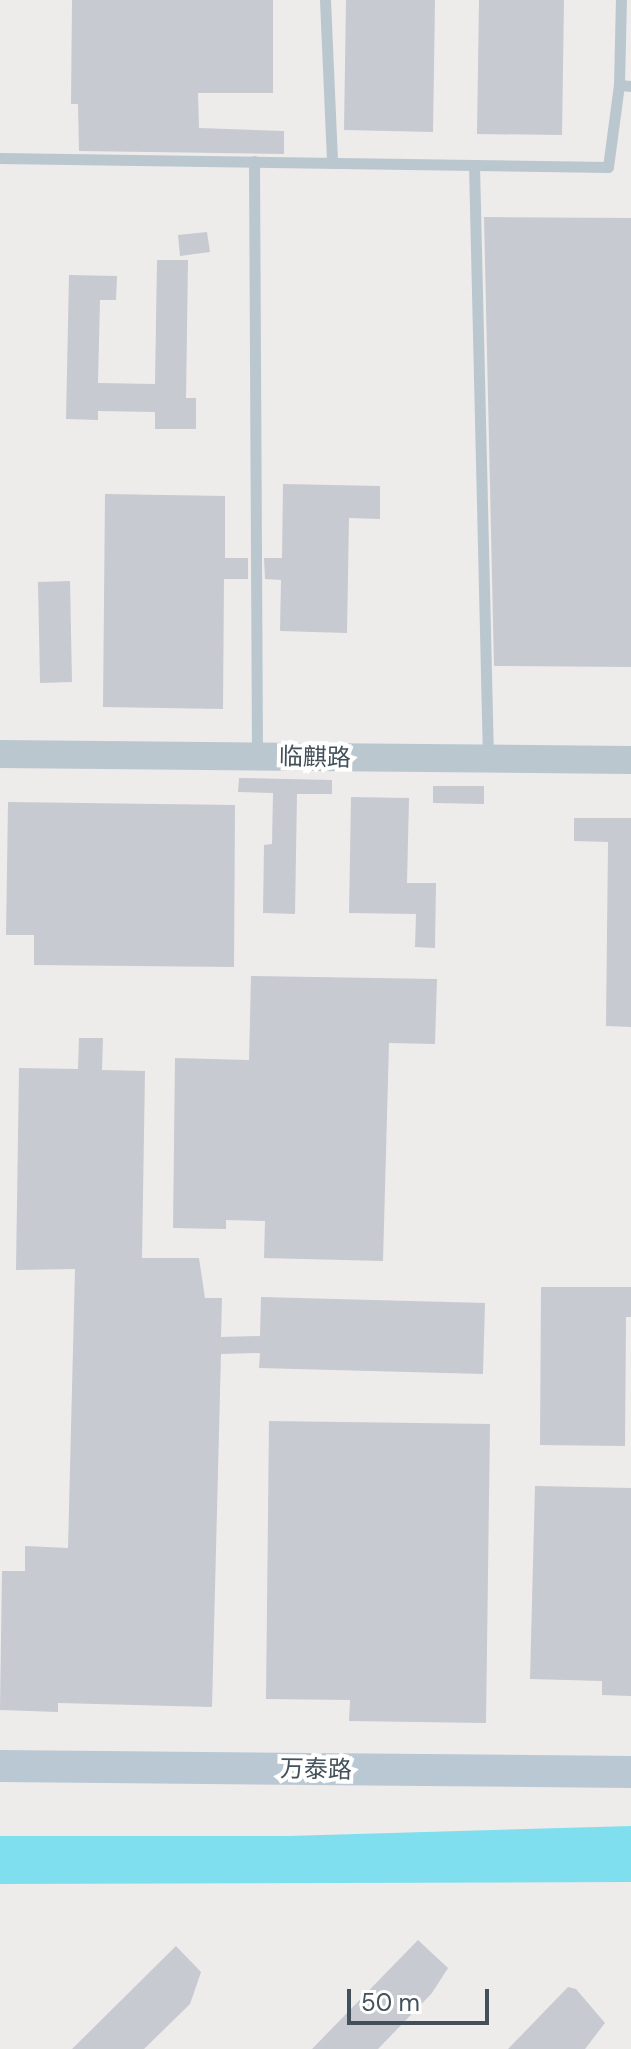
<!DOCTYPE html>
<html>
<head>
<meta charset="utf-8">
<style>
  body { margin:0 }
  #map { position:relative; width:631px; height:2049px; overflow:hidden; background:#eeebeb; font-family:"DM Sans","Noto Sans SC",sans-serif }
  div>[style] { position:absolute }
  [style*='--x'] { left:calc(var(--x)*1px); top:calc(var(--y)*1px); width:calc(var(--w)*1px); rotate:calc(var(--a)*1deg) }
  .water>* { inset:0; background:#80dfef }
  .building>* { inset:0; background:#c7cad1 }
  .service>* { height:11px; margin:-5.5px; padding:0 5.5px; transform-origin:5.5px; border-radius:5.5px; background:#bbc7cf }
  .tertiary>* { height:28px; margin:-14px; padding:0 14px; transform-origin:14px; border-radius:14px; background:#bbc7cf }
  .secondary>* { height:32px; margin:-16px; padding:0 16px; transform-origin:16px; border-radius:16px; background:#bac8d4 }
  span { translate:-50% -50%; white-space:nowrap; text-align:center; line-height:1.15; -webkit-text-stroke:8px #fff; paint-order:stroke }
  .street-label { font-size:24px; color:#435059 }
  .scale { position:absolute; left:347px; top:1989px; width:142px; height:36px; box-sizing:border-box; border:4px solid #435059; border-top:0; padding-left:10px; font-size:24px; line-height:28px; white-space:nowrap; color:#435059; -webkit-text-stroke:6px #fff; paint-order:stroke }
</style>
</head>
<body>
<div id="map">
  <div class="water">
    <div style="clip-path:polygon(631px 1826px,631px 1882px,0 1884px,0 1836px,288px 1836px)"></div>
  </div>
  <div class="building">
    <div style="clip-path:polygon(72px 0,273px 0,273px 93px,198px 93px,199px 128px,284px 131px,284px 154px,79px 151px,78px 104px,71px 104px)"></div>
    <div style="clip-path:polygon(346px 0,435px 0,433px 132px,344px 130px)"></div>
    <div style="clip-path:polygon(479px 0,564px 0,562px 135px,477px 134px)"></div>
    <div style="clip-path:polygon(484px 217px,631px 218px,631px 667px,494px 666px)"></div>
    <div style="clip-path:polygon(207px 232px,210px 252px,180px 256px,178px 235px)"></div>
    <div style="clip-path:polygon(157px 260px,188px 260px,186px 398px,196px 398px,196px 429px,155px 429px,155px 412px,98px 411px,98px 420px,66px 419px,69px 275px,117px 276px,116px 300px,100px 300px,98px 383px,155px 384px)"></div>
    <div style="clip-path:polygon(283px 484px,380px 486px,380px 519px,349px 518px,347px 633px,280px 631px,281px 580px,265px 579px,264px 558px,282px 558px)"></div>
    <div style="clip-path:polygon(105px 494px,225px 496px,225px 558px,248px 558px,248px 579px,224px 579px,223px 709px,103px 707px)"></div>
    <div style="clip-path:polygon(70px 581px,72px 682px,40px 683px,38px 582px)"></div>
    <div style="clip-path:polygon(239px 778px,332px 780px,332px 794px,297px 794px,295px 914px,263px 913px,264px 845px,272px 844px,273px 793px,238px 792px)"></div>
    <div style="clip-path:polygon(433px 786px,484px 786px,484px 804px,433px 803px)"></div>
    <div style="clip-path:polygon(351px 797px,409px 798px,407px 883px,436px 883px,435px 948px,415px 947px,416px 914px,349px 913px)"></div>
    <div style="clip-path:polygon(8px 802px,235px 805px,234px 967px,34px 965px,34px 935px,6px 935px)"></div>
    <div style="clip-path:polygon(574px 818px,631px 818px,631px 1027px,606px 1026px,608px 842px,574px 841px)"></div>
    <div style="clip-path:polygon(251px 976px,437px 979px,435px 1044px,389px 1043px,383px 1261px,264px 1258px,265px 1221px,226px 1220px,226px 1229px,173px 1228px,175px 1058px,249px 1060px)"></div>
    <div style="clip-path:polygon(79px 1038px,103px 1038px,102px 1070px,145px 1071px,142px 1258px,199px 1258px,205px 1298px,222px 1298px,221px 1337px,260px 1336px,261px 1297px,485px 1303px,483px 1374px,259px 1368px,260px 1353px,221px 1354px,212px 1707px,58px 1703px,58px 1712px,0 1710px,2px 1571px,25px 1571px,25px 1546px,68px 1548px,75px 1269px,16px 1270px,19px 1068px,78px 1069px)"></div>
    <div style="clip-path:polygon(541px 1287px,631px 1287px,631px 1317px,626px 1317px,625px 1446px,540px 1445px)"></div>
    <div style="clip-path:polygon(269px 1421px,490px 1424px,486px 1723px,349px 1721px,350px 1700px,266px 1699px)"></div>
    <div style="clip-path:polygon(535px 1486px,631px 1488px,631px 1696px,602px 1695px,602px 1681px,530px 1679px)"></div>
    <div style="clip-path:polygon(418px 1940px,448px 1968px,432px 1993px,378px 2049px,312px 2049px)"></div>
    <div style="clip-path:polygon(176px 1946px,201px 1972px,190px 2004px,144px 2049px,72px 2049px)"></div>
    <div style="clip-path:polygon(568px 1987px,576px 1989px,605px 2023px,585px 2049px,508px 2049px)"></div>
  </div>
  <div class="service">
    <div style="--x:325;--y:0;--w:163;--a:87.5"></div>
    <div style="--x:619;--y:85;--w:85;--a:-88.7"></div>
    <div style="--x:0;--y:158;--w:608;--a:0.85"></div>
    <div style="--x:608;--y:167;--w:83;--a:-82.4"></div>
    <div style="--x:619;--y:85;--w:12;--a:5"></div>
    <div style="--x:254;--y:161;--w:596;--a:89.71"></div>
    <div style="--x:474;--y:165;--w:594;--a:88.65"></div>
  </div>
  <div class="tertiary">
    <div style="--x:0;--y:754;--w:631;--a:0.54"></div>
  </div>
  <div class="secondary">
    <div style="--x:0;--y:1766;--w:631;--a:0.54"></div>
  </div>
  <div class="street-label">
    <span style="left:315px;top:757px;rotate:1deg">临麒路</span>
    <span style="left:316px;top:1769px;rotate:1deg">万泰路</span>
  </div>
  <div class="scale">50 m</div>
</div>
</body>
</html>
